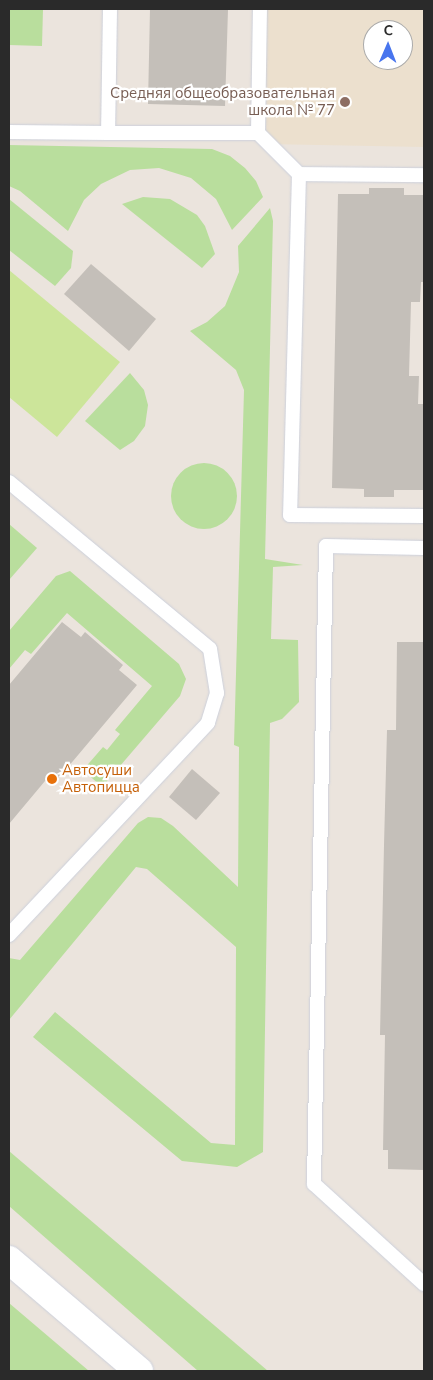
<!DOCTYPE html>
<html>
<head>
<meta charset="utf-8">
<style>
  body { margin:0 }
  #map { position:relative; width:433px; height:1380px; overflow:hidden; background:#ebe4dd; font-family:"Nunito Sans",sans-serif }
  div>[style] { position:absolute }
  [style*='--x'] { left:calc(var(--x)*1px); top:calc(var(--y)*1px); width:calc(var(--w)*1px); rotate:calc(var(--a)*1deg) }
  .education>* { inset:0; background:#ece0ce }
  .green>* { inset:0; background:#b9de9d }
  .round { border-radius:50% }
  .pitch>* { inset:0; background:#cce59a }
  .building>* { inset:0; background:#c4bfb9 }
  .roads { filter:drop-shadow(0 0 1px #ccd0db) drop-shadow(0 0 1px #ccd0db) }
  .lane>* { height:14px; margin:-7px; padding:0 7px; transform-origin:7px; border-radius:7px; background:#fff }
  .secondary>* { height:28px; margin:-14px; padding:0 14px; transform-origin:14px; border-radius:14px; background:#fff }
  .dots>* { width:14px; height:14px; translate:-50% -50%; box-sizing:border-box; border:2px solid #fff; border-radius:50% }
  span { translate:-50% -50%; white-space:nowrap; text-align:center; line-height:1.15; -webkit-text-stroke:4.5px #fff; paint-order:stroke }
  .education-label { font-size:15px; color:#785e54 }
  .right { translate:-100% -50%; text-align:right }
  .food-label { font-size:15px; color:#c56008 }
  .left { translate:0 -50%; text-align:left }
  .frame { position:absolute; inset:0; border:10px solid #2a2a2a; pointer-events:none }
  .north { position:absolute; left:363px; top:20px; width:50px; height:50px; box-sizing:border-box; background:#fff; border:1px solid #aaa; border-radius:50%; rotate:1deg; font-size:14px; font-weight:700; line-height:20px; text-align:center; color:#2a2a2a }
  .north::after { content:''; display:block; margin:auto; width:18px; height:22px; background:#4875ee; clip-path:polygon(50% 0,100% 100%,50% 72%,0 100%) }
</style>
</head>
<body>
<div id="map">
  <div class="education">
    <div style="clip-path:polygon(evenodd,266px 9px,424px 9px,424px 147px,266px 144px,266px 9px,373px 30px,403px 30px,403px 60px,373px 60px,373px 30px)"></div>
  </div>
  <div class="green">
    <div style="clip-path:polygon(9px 9px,43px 9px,42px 46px,9px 45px)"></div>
    <div style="clip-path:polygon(9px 145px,212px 149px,230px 156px,245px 168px,256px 181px,263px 197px,232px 230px,216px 199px,191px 178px,159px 168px,130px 170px,101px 184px,84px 200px,68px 231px,20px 191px,9px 186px)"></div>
    <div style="clip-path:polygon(143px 197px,170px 199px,197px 215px,205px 226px,215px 254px,202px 268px,122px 204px)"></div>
    <div style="clip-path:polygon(9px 199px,73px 251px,71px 268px,55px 286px,9px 250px)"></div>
    <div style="clip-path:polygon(270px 208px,273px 221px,265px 559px,303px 565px,273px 567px,271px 639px,298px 640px,299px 702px,282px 719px,270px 723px,263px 1152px,237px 1167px,182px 1161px,33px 1037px,55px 1012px,211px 1143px,235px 1145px,236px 947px,147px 869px,136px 867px,9px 1020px,9px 958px,20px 960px,138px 823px,148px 817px,161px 818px,173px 826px,238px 887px,239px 747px,234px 745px,244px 390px,236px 370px,190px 331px,207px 322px,225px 306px,239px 272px,238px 246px)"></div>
    <div style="clip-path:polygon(130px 373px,144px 390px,148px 405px,145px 426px,134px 441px,120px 450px,85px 421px)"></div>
    <div class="round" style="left:171px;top:463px;width:66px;height:66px"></div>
    <div style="clip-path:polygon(9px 524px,37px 548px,9px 580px)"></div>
    <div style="clip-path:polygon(70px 571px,179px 664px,186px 679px,180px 696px,102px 787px,83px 770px,103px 747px,107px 750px,120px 734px,115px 730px,152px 686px,67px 613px,31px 654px,25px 650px,9px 669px,9px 631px,56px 576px)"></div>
    <div style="clip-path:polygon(9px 1151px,268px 1371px,198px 1371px,9px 1206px)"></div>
    <div style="clip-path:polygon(9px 1303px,89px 1371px,9px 1371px)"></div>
  </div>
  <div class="pitch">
    <div style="clip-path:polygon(9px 270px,120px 362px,57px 437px,9px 397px)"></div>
  </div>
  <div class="building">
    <div style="clip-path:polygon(150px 9px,228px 9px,225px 106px,148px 104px)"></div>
    <div style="clip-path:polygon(369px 188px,404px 188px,404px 195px,424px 195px,424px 282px,421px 282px,420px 302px,411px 302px,409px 376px,419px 376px,418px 404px,424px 404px,424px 490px,394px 490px,394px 497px,364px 497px,364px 489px,332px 488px,338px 194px,369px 194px)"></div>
    <div style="clip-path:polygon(91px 264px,156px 319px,129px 351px,64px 294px)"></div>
    <div style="clip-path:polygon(62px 622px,81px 637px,85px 632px,123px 665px,119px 670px,137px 685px,52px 786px,45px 781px,9px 824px,9px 685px)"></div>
    <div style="clip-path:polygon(397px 642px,424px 642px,424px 1170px,388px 1169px,388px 1150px,383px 1150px,385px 1035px,380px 1035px,384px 845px,387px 730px,396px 730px)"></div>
    <div style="clip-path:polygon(192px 769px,220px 793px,196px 820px,169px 797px)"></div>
  </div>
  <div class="roads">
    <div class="lane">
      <div style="--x:110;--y:9;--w:124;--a:90.9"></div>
      <div style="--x:108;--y:133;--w:150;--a:0"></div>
      <div style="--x:258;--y:133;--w:124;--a:-89.1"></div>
      <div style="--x:9;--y:132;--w:99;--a:0.6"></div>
      <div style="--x:258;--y:133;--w:58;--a:45"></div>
      <div style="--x:299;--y:174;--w:125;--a:0.5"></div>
      <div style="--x:299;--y:174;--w:341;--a:91.5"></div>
      <div style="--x:290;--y:515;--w:134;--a:0.4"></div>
      <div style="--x:9;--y:482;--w:261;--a:39.7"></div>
      <div style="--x:210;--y:649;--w:45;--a:81"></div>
      <div style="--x:217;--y:693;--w:31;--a:107"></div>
      <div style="--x:208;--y:723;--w:291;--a:133.2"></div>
      <div style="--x:424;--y:548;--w:98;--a:-178.8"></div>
      <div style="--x:326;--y:546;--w:638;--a:91.08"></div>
      <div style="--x:314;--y:1184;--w:149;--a:42.3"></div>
    </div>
    <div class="secondary">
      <div style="--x:9;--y:1260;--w:171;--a:40.5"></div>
    </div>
  </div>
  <div class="dots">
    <div style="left:345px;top:102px;background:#8d6e63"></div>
    <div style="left:52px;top:779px;background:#e8710a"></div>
  </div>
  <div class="education-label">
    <span class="right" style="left:335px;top:102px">Средняя общеобразовательная<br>школа № 77</span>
  </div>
  <div class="food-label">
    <span class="left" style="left:62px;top:779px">Автосуши<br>Автопицца</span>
  </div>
  <div class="frame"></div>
  <div class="north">С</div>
</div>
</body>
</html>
